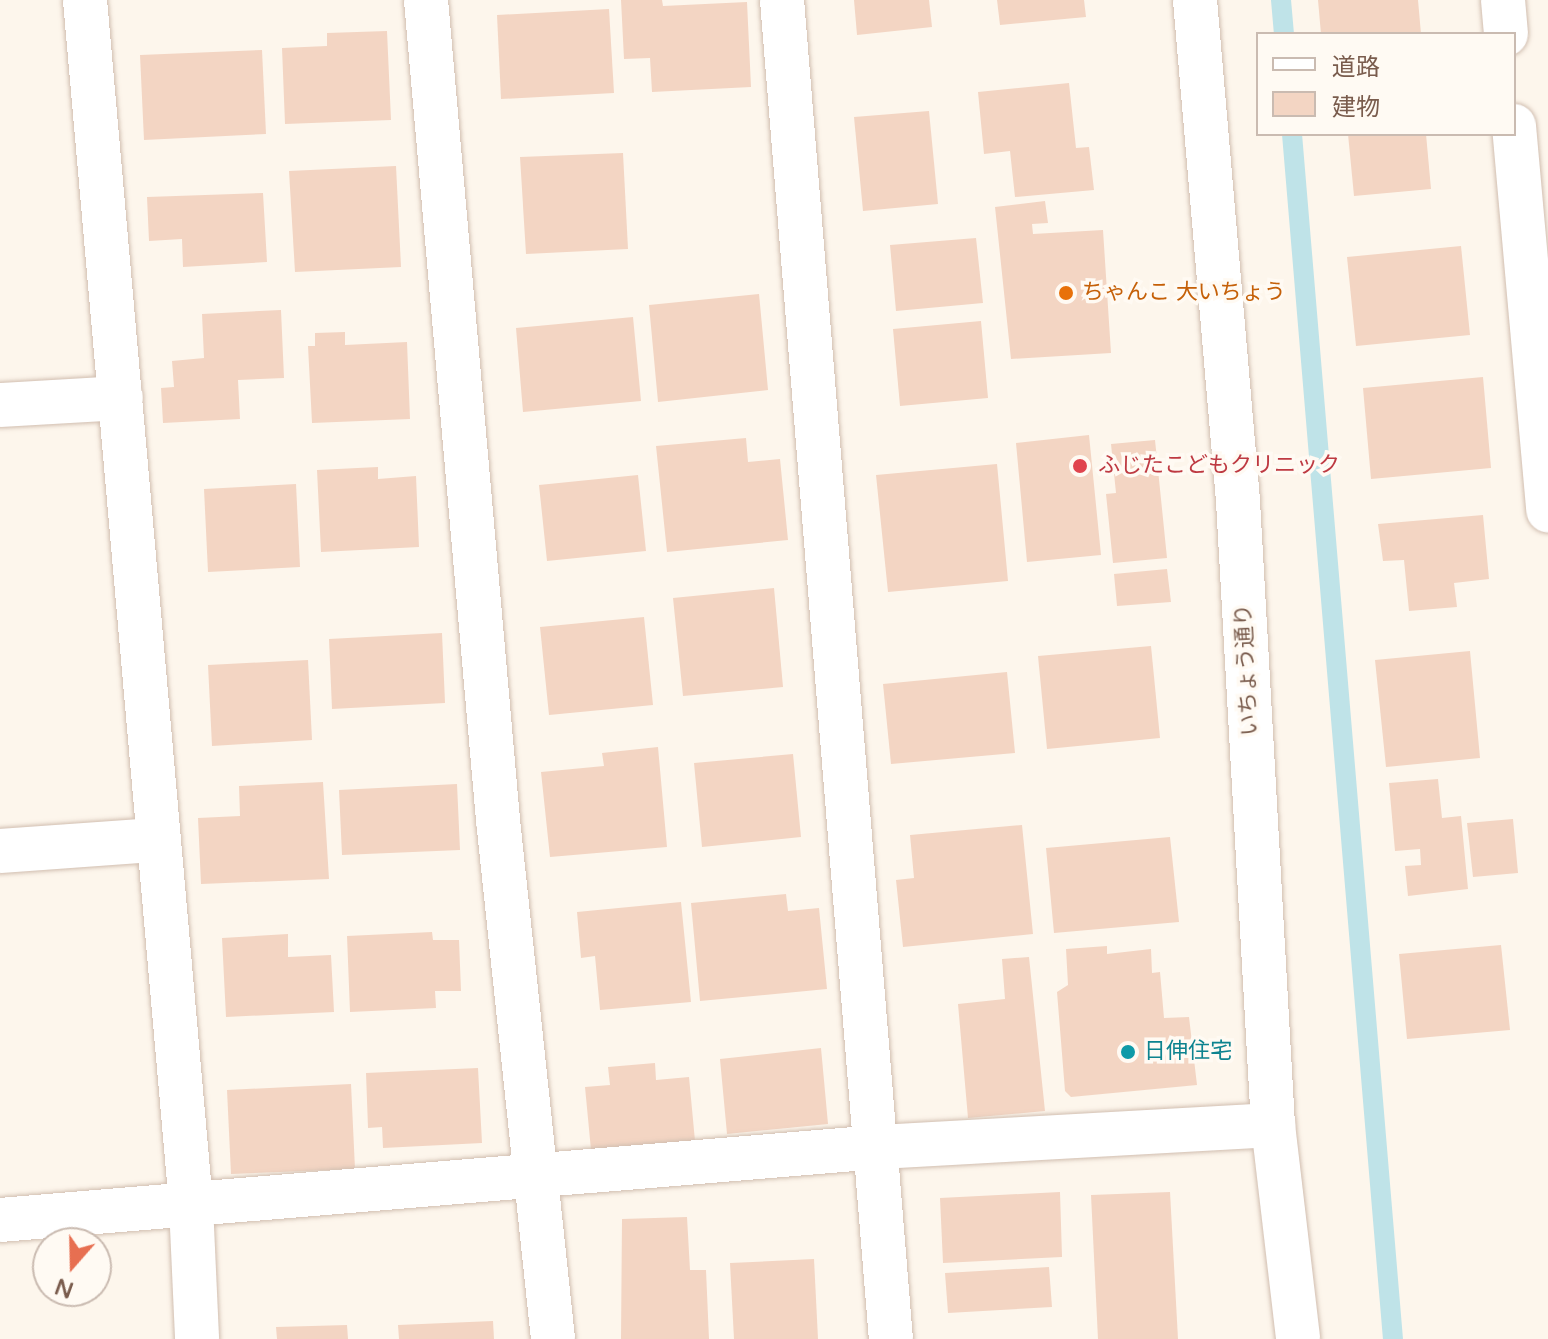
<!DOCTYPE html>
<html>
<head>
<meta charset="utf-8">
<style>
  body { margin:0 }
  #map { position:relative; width:1548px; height:1339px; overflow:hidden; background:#fdf6ec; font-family:"Varela Round","Noto Sans JP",sans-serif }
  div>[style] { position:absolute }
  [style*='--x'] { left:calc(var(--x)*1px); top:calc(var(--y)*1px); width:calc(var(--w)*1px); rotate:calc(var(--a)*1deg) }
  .stream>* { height:20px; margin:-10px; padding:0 10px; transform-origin:10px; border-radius:10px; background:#bfe3e8 }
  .building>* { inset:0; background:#f3d5c3 }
  .roads { filter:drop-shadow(0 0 2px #d1beb0) drop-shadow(0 0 2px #d1beb0) }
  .street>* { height:44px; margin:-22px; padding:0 22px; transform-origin:22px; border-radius:22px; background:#fff }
  .secondary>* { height:44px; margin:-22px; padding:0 22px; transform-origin:22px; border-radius:22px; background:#fff }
  .dots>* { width:22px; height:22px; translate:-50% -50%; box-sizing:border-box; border:4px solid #fffaf3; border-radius:50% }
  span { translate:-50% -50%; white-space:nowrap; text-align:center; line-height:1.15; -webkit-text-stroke:7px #fffaf3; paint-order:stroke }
  .food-label { font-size:22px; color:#c56008 }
  .left { translate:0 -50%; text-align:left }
  .health-label { font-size:22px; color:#be3a42 }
  .street-label { font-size:22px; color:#7a5c4d }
  .culture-label { font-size:22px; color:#0d838f }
  .legend { position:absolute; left:1256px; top:32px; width:260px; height:104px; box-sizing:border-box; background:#fffaf3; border:2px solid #cabbb1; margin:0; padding:10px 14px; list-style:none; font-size:24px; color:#7a5c4d }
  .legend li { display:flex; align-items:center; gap:16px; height:40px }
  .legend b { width:40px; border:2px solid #cabbb1 }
  .north { position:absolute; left:32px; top:1227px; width:80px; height:80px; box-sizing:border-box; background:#fffaf3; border:2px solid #cabbb1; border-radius:50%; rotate:200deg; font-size:22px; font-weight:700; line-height:32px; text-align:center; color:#7a5c4d }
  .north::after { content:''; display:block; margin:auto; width:28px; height:36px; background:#e76f51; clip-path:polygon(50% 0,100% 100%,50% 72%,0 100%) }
</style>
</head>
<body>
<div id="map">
  <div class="stream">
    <div style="--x:1281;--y:0;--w:34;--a:85"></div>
    <div style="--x:1292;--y:134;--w:1209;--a:85.21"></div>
  </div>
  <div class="building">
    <div style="clip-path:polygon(621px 0,662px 0,663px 6px,747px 2px,751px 87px,652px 92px,650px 58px,624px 59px)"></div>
    <div style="clip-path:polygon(854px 0,929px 0,932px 27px,857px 35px)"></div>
    <div style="clip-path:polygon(997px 0,1084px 0,1086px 17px,1000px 25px)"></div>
    <div style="clip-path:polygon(1318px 0,1418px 0,1421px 34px,1321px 34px)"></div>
    <div style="clip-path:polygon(609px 9px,614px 93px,501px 99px,497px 15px)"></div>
    <div style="clip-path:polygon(387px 31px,391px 120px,285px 124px,282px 48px,327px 46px,327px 33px)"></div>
    <div style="clip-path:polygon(262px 50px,266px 134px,144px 140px,140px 55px)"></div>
    <div style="clip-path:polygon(1069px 83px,1076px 148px,1089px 147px,1094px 190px,1015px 197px,1010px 151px,984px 154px,978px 92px)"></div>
    <div style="clip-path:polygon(929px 111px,938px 204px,863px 211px,854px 117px)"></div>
    <div style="clip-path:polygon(1348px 134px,1426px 134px,1431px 189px,1354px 196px)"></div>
    <div style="clip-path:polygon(623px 153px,628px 249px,526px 254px,520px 157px)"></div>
    <div style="clip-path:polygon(396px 166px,401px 267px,295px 272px,289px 171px)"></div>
    <div style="clip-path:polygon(263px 193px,267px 262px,183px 267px,182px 239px,149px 241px,147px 197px)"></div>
    <div style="clip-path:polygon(1045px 201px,1048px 223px,1032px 224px,1033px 234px,1103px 230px,1111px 353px,1011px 359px,995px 207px)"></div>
    <div style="clip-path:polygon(976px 238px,983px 303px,896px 311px,890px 245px)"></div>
    <div style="clip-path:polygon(1461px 246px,1470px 335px,1356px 346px,1347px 257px)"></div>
    <div style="clip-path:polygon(759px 294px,768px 390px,658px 402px,649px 305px)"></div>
    <div style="clip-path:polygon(281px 310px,284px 378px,238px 380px,240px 419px,163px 423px,161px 388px,174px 387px,172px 361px,204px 358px,202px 314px)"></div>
    <div style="clip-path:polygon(633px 317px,641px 401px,523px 412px,516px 328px)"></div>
    <div style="clip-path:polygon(981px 321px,988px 398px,900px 406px,893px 329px)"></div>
    <div style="clip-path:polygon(345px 332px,345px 345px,407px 342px,410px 419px,312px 423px,308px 346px,315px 346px,315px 333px)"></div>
    <div style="clip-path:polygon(1483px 377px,1491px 468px,1371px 479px,1363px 388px)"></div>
    <div style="clip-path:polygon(1089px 435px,1101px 555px,1027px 562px,1016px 443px)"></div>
    <div style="clip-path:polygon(746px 438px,748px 462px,780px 459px,788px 540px,667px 552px,656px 446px)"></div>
    <div style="clip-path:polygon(1155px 440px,1167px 558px,1113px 563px,1106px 494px,1116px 493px,1111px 444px)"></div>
    <div style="clip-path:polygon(997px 464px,1008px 581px,888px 592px,876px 475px)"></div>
    <div style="clip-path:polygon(378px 467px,378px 479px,416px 476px,419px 547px,321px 552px,317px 470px)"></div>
    <div style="clip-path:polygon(638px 475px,646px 551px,547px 561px,539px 485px)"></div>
    <div style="clip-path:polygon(296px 484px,300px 567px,208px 572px,204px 489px)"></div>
    <div style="clip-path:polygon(1483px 515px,1489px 579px,1454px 583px,1457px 607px,1409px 611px,1404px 560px,1383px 561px,1378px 524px)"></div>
    <div style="clip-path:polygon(1167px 569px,1171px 602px,1117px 606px,1114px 574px)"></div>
    <div style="clip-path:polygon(774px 588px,783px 687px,683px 696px,673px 598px)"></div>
    <div style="clip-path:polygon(644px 617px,653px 705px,549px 715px,540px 627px)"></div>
    <div style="clip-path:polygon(442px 633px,445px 703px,332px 709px,329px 639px)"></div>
    <div style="clip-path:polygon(1151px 646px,1160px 738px,1047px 749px,1038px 656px)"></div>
    <div style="clip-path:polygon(1470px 651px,1480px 758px,1386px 767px,1375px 660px)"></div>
    <div style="clip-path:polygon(308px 660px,312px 740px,212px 746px,208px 665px)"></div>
    <div style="clip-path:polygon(1007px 672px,1015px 753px,891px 764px,883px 684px)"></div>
    <div style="clip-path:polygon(658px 747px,667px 847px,550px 857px,541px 772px,604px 766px,602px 753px)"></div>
    <div style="clip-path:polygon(793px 754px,801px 837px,702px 847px,694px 763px)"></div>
    <div style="clip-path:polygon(1438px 779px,1442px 818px,1461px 816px,1468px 889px,1408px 896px,1405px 866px,1421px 865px,1420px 849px,1395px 851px,1389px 783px)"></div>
    <div style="clip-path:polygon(323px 782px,329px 879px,201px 884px,198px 818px,240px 816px,239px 786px)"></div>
    <div style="clip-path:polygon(457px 784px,460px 850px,342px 855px,339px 790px)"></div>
    <div style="clip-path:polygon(1513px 819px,1518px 873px,1473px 877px,1467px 823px)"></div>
    <div style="clip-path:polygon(1022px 825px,1033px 934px,903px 947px,896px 880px,914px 878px,910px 835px)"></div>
    <div style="clip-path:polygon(1170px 837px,1179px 922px,1054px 933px,1046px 848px)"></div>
    <div style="clip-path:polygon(786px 894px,788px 911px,819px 908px,827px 989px,700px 1001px,691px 903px)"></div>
    <div style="clip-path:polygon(681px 902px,691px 1002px,600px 1010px,595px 956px,581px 958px,577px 912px)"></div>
    <div style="clip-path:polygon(432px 932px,433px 940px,459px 940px,461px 991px,435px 991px,436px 1008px,350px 1012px,347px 936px)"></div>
    <div style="clip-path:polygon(288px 934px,288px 957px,331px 955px,334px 1012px,226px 1017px,222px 938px)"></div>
    <div style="clip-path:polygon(1501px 945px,1510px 1030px,1407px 1039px,1399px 954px)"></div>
    <div style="clip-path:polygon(1107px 946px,1107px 954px,1151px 949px,1152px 973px,1160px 972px,1164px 1018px,1189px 1017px,1197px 1085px,1071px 1097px,1065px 1091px,1057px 992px,1068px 985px,1066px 949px)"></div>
    <div style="clip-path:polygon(1029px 957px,1045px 1111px,968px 1118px,958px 1004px,1005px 999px,1002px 959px)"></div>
    <div style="clip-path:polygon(821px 1048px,828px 1124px,727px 1134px,720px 1059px)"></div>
    <div style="clip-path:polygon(655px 1063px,656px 1080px,689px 1077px,695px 1141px,591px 1150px,585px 1087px,610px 1085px,608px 1067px)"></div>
    <div style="clip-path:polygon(478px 1068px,482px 1143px,383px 1148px,382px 1127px,368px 1128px,366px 1073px)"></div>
    <div style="clip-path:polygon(351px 1084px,355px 1169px,231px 1174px,227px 1090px)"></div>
    <div style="clip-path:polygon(1060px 1192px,1062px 1257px,943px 1263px,940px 1198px)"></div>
    <div style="clip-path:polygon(1170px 1192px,1178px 1339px,1098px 1339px,1091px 1195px)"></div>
    <div style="clip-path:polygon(687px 1217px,690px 1270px,706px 1270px,709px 1339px,621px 1339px,622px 1219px)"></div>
    <div style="clip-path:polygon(814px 1259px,818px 1339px,734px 1339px,730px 1263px)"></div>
    <div style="clip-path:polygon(1049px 1267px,1052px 1307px,948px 1313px,945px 1273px)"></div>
    <div style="clip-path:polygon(493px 1321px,494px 1339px,399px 1339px,398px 1325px)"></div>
    <div style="clip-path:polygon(347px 1325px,348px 1339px,277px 1339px,276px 1327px)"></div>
  </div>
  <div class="roads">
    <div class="street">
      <div style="--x:85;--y:0;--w:1210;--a:84.97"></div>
      <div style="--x:191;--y:1205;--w:134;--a:87.4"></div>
      <div style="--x:426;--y:0;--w:823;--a:84.98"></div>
      <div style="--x:498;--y:820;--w:522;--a:83.95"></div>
      <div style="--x:782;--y:0;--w:1343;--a:85.35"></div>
      <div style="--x:1503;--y:0;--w:34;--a:85"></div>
      <div style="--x:1514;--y:126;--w:386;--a:84.9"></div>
      <div style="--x:0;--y:405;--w:121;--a:-3.3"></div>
      <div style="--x:0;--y:851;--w:155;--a:-4.1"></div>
      <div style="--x:0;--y:1220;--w:882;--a:-4.75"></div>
      <div style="--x:879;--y:1147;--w:395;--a:-3.2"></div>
    </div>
    <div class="secondary">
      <div style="--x:1195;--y:0;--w:503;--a:85.09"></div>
      <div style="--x:1238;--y:501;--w:625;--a:86.79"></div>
      <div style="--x:1273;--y:1125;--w:215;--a:83.3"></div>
    </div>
  </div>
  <div class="dots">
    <div style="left:1066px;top:293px;background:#e8710a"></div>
    <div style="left:1080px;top:466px;background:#e0444e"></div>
    <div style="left:1128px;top:1052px;background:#0f9aa8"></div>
  </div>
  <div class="food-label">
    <span class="left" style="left:1082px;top:293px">ちゃんこ 大いちょう</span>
  </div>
  <div class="health-label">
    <span class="left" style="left:1098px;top:466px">ふじたこどもクリニック</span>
  </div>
  <div class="street-label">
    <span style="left:1247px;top:670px;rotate:-93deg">いちょう通り</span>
  </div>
  <div class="culture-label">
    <span class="left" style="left:1144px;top:1052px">日伸住宅</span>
  </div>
  <ul class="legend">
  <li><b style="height:10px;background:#fff"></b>道路</li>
  <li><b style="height:22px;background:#f3d5c3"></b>建物</li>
  </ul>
  <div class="north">N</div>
</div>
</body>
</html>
